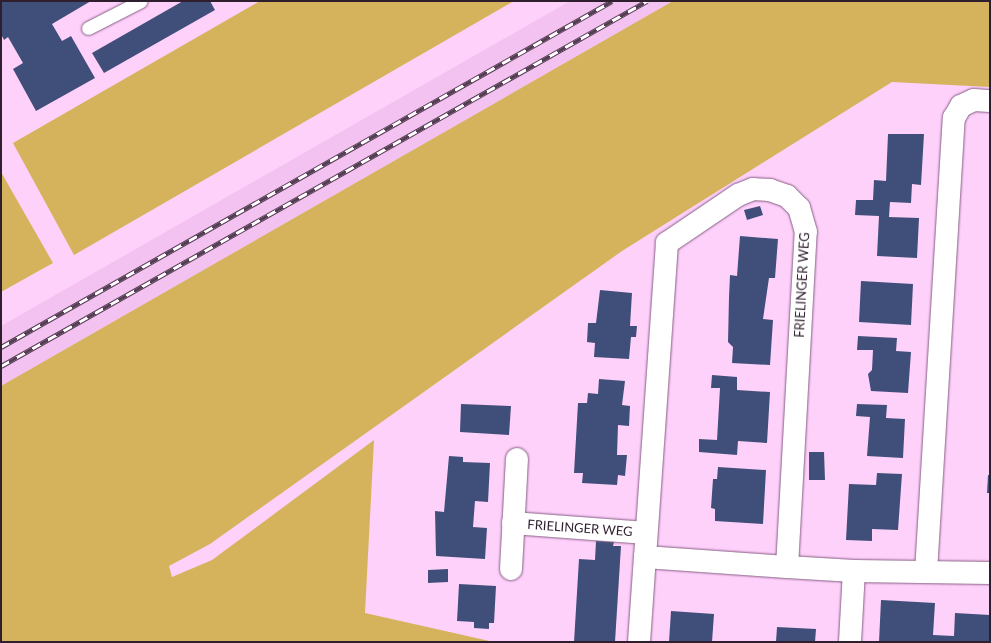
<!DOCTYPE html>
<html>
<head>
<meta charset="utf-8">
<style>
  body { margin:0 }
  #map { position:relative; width:991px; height:643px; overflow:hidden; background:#fed1fb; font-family:Lato,sans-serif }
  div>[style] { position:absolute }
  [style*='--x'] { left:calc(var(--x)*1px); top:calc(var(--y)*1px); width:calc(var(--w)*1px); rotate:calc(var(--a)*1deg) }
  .built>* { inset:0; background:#f4c2f0 }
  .green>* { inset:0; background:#d5b35c }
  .building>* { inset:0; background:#404f79 }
  .roads { filter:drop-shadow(0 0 1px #865f84) drop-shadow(0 0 1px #865f84) }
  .service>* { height:13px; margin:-6.5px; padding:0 6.5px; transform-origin:6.5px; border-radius:6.5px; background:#fff }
  .minor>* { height:22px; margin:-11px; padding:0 11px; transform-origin:11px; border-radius:11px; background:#fff }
  .rail>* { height:4.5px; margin-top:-2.25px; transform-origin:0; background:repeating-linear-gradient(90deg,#fff 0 9px,#523d51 0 18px); box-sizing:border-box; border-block:1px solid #523d51 }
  span { translate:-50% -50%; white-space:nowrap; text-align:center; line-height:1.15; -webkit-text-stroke:4px #fff; paint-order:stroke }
  .street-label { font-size:13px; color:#2f1f2e }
  .frame { position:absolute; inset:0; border:2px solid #2f1f2e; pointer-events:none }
</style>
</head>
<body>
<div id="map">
  <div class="built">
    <div style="clip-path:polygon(570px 1px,673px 1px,1px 386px,1px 326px)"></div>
  </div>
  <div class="green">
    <div style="clip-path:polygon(260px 1px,514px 1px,74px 255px,13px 143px)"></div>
    <div style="clip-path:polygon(673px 1px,990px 1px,990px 87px,892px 82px,622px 251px,210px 544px,169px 566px,172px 577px,212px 560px,374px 440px,365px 613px,494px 642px,1px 642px,1px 386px)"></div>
    <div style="clip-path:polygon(1px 172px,53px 263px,1px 292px)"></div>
  </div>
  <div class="building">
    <div style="clip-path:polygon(1px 1px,91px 1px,52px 24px,62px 41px,71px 36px,95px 78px,36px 111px,13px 69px,23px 63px,8px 37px,4px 40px,1px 34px)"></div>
    <div style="clip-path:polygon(183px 1px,210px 1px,215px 10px,104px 73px,92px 53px)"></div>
    <div style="clip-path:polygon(888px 134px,924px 134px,921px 185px,912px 184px,911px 203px,890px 202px,889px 217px,919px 218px,917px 258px,877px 256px,879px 216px,855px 215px,856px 200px,873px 200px,874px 180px,886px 181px)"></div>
    <div style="clip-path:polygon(760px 206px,763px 215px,747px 220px,744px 210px)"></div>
    <div style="clip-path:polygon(740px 236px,778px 239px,775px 278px,769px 278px,763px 319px,773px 320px,770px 365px,732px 363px,733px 347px,728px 342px,729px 297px,730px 275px,737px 276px)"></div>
    <div style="clip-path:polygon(861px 281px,913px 284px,911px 325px,859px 322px)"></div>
    <div style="clip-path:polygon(600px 290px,632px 293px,630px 326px,637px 326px,636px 337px,631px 337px,629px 359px,594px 357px,595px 343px,587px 342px,588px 323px,596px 323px)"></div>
    <div style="clip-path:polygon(858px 336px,897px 338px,896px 351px,911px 352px,908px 393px,871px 391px,868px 374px,872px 370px,873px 350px,857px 350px)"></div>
    <div style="clip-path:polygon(712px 375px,737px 377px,737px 390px,770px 392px,767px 443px,738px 441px,737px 455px,699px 452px,699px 439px,717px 440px,720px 388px,711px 388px)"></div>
    <div style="clip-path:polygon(599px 379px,625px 381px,622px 405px,630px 406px,629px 426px,618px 425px,617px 455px,627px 455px,625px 476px,618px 475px,617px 485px,582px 483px,583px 473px,574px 473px,578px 403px,587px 403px,588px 393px,598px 394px)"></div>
    <div style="clip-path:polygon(461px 404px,511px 406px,509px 435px,460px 432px)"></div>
    <div style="clip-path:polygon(857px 404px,887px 405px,886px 418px,905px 419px,903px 458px,867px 456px,870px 417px,856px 416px)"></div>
    <div style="clip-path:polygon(809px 452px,824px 452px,825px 480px,809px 480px)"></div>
    <div style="clip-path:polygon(449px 456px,463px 457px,463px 462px,490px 463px,488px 502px,475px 501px,473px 527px,487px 528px,485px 559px,436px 556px,435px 511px,444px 512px)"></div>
    <div style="clip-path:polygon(718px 467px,766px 470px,763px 524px,715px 521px,715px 509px,711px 508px,713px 479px,717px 479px)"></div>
    <div style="clip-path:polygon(877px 473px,902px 474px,898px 530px,872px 529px,872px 541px,846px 540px,849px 484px,876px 485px)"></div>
    <div style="clip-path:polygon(988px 475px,990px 475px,990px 493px,987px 493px)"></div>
    <div style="clip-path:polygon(596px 541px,614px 542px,613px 546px,621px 546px,615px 642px,574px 642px,579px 559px,595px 560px)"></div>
    <div style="clip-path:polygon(448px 569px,448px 582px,428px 583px,428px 570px)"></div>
    <div style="clip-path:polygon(459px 584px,496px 586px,494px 623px,489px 623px,489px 629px,474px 628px,474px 622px,457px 621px)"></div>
    <div style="clip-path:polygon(881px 600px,935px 603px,933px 635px,954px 636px,955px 613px,990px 615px,990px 642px,879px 642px)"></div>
    <div style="clip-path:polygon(671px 611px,714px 614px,712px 642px,669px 642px)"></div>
    <div style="clip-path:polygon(777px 627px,816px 629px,815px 642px,776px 642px)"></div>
  </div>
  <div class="roads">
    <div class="service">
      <div style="--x:88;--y:28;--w:59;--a:-27"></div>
    </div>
    <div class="minor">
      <div style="--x:513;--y:523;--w:133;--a:4.3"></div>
      <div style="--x:787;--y:567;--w:336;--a:-86.8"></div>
      <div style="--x:806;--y:232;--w:25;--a:-106"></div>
      <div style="--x:799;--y:208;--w:17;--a:-135"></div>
      <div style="--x:787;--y:196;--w:18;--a:-161"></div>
      <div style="--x:770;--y:190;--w:17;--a:-177"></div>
      <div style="--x:753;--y:189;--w:16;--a:158"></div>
      <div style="--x:738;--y:195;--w:86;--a:145.9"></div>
      <div style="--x:667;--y:243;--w:315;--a:94"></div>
      <div style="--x:645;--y:557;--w:142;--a:4"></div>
      <div style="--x:787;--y:567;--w:67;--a:3.4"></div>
      <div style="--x:854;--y:571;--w:136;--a:0.8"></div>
      <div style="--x:511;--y:569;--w:110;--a:-86.9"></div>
      <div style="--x:926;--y:572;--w:455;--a:-86.5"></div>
      <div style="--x:954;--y:118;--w:14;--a:-60"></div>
      <div style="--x:961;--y:106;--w:14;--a:-25"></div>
      <div style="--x:974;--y:100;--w:16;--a:4"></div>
      <div style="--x:639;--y:642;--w:85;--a:-86"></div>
      <div style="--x:850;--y:642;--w:71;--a:-86.8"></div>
    </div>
  </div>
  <div class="rail">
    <div style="--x:1;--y:347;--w:702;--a:-29.52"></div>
    <div style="--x:1;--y:366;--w:742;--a:-29.47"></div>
  </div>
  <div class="street-label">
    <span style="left:802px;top:285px;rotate:-87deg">FRIELINGER WEG</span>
    <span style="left:580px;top:528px;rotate:4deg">FRIELINGER WEG</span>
  </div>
  <div class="frame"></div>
</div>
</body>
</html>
